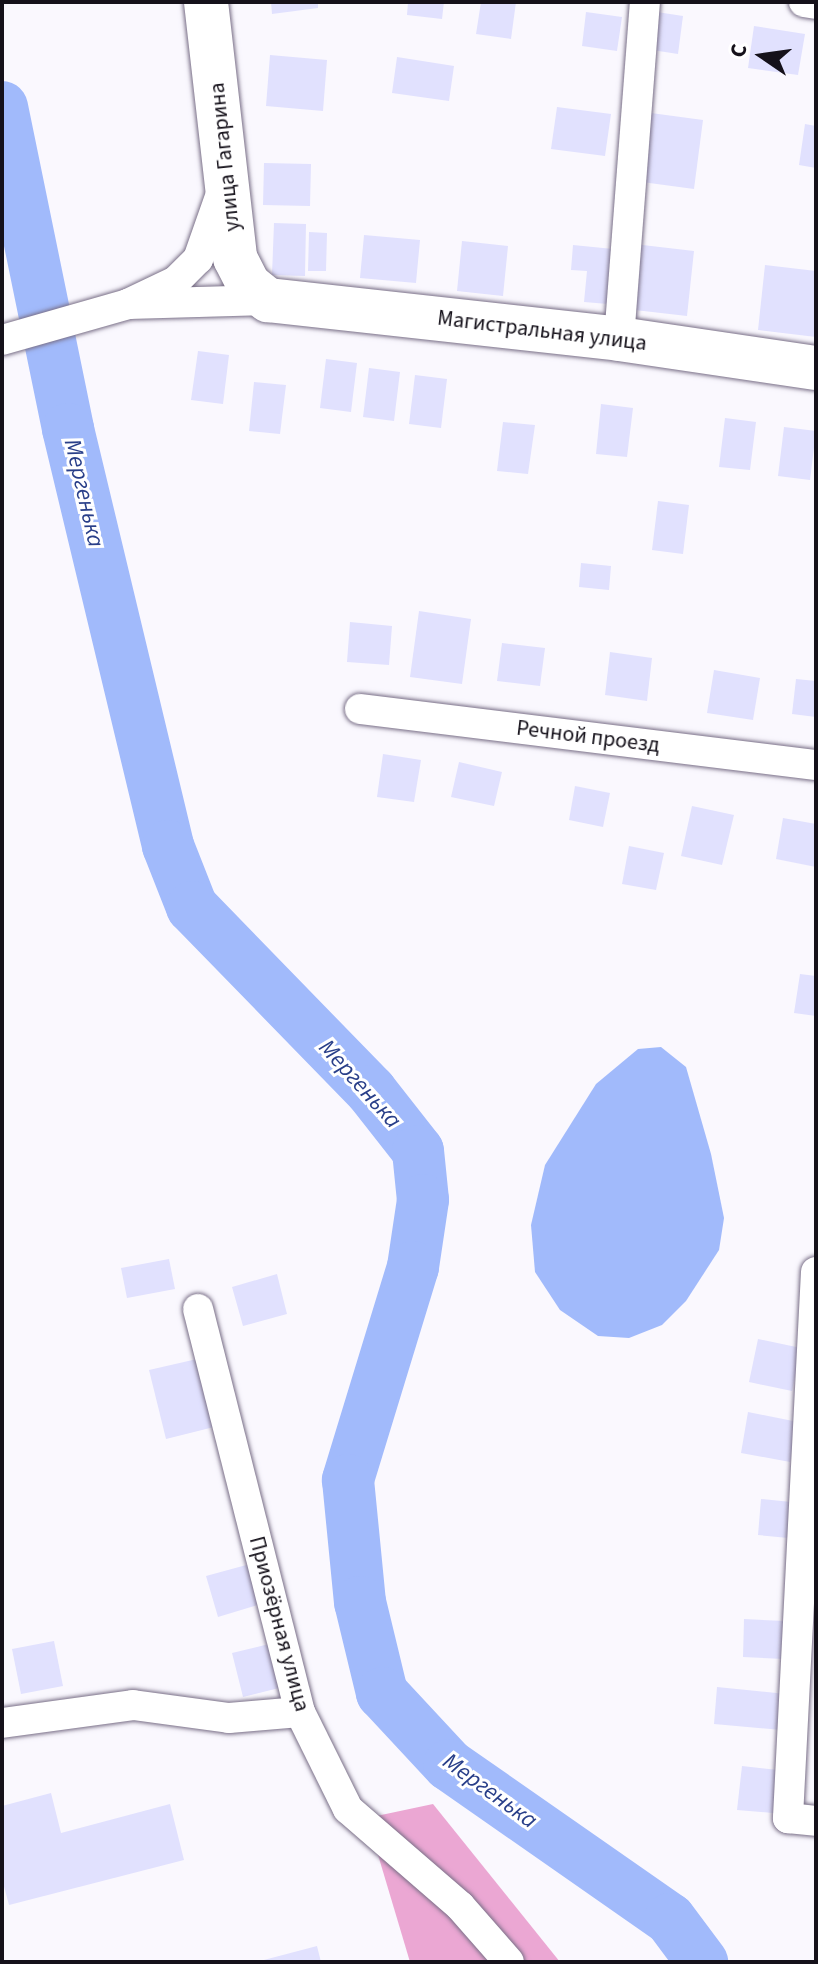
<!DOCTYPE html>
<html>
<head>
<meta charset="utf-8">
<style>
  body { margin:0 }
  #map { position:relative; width:818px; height:1964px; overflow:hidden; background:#faf8fe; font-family:"Source Sans 3",sans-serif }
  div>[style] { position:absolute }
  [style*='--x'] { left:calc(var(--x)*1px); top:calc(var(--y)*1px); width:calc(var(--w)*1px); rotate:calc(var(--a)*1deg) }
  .forest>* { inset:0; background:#eba7d3 }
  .water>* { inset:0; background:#a1bafb }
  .river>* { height:52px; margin:-26px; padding:0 26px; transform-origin:26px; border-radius:26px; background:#a1bafb }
  .building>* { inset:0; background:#e1e1fe }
  .roads { filter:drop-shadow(0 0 2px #796f87) drop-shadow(0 0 2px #796f87) }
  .street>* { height:30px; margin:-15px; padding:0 15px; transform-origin:15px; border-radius:15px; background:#fff }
  .primary>* { height:44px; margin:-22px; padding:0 22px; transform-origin:22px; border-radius:22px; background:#fff }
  span { translate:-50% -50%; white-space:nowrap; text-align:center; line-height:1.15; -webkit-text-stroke:6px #fff; paint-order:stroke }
  .street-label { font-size:22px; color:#15111a }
  .water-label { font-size:24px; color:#293f89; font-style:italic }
  .frame { position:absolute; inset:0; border:4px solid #15111a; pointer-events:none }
  .north { position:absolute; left:722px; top:16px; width:80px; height:80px; -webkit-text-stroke:6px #fff; paint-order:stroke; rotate:283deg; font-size:22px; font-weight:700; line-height:32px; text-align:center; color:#15111a }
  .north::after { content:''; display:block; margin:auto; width:28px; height:36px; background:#15111a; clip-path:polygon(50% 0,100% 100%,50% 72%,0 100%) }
</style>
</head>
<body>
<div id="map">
  <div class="forest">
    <div style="clip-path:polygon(433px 1804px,560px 1962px,410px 1962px,367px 1818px)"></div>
  </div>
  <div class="water">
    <div style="clip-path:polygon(661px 1047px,686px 1067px,711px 1154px,724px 1218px,719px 1250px,686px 1301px,662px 1325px,629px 1338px,598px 1336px,560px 1310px,535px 1272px,531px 1225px,545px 1165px,596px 1084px,638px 1049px)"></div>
  </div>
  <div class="river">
    <div style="--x:2;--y:107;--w:329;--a:78.4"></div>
    <div style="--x:68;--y:429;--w:429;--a:76.5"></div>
    <div style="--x:168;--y:846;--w:66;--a:68.5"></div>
    <div style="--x:192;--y:907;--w:257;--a:45.8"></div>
    <div style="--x:371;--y:1091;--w:76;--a:51.9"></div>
    <div style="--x:418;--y:1151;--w:49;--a:84.2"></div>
    <div style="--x:423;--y:1200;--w:68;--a:98.5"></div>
    <div style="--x:413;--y:1267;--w:223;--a:107"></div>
    <div style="--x:348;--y:1480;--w:123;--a:84.4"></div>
    <div style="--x:360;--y:1602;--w:94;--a:76.4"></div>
    <div style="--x:382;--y:1693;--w:98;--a:47.1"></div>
    <div style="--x:449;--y:1765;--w:269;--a:34.9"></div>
    <div style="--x:670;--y:1919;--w:54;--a:53.3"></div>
  </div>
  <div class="building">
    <div style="clip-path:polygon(271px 2px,318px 2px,318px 8px,272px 14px)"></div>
    <div style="clip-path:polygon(408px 2px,444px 2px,442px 19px,407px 15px)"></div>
    <div style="clip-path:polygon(481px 2px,516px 2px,511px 39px,476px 34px)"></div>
    <div style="clip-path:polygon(586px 12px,622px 17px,617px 51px,582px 46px)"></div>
    <div style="clip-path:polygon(657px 12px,683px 16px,678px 54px,652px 50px)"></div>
    <div style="clip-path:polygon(754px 26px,805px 34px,798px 75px,748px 68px)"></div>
    <div style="clip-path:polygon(270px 55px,327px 60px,323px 111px,266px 106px)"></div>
    <div style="clip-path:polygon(397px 57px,454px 66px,449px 101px,392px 93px)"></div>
    <div style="clip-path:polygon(557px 107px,611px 114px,605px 156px,551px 149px)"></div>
    <div style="clip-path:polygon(651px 113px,703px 120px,694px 189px,642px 182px)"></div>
    <div style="clip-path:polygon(805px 124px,816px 126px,816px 168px,799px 165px)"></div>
    <div style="clip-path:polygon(264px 163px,311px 164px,310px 206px,263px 205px)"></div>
    <div style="clip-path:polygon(274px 223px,306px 224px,305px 276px,272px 275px)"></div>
    <div style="clip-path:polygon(309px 232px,327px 233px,326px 271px,308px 271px)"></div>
    <div style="clip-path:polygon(364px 235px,420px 240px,416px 283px,360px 278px)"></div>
    <div style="clip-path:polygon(462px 241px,508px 246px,503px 296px,457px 291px)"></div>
    <div style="clip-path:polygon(634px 244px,694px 251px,687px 316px,626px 309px)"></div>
    <div style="clip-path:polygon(573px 245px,613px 249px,608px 304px,584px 302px,587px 271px,571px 270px)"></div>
    <div style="clip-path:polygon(765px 265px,816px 271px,816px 337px,758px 330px)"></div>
    <div style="clip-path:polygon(198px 351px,229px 355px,223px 404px,191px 400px)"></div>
    <div style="clip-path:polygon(326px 359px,357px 363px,351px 412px,320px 408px)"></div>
    <div style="clip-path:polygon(369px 368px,400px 372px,394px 421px,363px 417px)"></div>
    <div style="clip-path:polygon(415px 375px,447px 379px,441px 428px,409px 424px)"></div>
    <div style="clip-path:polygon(254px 382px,286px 385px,280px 434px,249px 431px)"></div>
    <div style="clip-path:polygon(601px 404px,633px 408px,627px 457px,596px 454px)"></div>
    <div style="clip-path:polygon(725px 418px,756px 422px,750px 470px,719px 467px)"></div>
    <div style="clip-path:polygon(503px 422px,535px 425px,528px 474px,497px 471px)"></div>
    <div style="clip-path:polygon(784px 427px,816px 431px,810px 480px,778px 476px)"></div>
    <div style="clip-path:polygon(658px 501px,689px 505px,683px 554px,652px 550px)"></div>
    <div style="clip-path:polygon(581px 563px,611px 566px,609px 590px,579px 587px)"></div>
    <div style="clip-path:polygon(419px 611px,471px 619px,462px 684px,410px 677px)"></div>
    <div style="clip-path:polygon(350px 622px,392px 626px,389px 665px,347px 662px)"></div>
    <div style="clip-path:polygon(502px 643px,545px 648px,540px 686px,497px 681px)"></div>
    <div style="clip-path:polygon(610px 652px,652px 658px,647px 701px,605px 695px)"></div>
    <div style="clip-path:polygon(714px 670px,760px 678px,753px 720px,707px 713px)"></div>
    <div style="clip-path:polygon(796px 679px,816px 681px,816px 717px,792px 714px)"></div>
    <div style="clip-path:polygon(383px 754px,421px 760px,414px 802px,377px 797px)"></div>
    <div style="clip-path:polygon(459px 762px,502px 772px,494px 806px,451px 797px)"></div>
    <div style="clip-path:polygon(575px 786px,610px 793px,603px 827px,569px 820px)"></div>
    <div style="clip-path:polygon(692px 806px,734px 815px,722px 865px,681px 856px)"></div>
    <div style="clip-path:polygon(783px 818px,816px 824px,816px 867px,776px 859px)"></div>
    <div style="clip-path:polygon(629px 846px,664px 853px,656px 890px,622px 884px)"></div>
    <div style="clip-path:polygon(800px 974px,816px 976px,816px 1016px,794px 1013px)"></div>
    <div style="clip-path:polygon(169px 1259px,175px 1289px,127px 1298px,121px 1268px)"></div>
    <div style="clip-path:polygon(277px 1274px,287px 1314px,243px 1326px,232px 1287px)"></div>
    <div style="clip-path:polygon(758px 1339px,801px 1348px,792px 1391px,749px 1382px)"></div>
    <div style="clip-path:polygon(197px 1359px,214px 1427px,166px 1439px,149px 1370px)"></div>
    <div style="clip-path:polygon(748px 1412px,798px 1422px,790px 1462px,741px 1453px)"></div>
    <div style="clip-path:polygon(761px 1499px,791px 1502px,788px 1538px,758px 1535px)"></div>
    <div style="clip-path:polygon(250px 1564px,261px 1604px,218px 1617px,206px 1576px)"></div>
    <div style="clip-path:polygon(744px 1619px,785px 1621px,784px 1659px,743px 1657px)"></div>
    <div style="clip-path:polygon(54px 1641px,63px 1686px,21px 1694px,12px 1649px)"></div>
    <div style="clip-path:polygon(269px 1644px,279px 1688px,243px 1697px,232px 1653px)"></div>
    <div style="clip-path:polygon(717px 1687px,786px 1694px,782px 1730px,714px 1724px)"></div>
    <div style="clip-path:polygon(742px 1766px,778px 1770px,773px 1813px,737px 1810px)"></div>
    <div style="clip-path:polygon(51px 1793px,61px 1833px,170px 1804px,184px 1860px,9px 1905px,2px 1879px,2px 1806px)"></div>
    <div style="clip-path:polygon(317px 1946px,321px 1962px,260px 1962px,260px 1961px)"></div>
  </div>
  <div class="roads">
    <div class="street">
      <div style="--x:804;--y:2;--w:12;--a:9"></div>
      <div style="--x:222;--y:191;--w:72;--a:109.4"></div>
      <div style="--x:198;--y:259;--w:31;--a:135"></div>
      <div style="--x:176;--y:281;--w:53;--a:154.4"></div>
      <div style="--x:128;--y:304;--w:140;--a:-1.6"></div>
      <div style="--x:619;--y:339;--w:338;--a:-85.6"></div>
      <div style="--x:2;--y:340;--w:131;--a:-15.9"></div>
      <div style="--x:360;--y:709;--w:459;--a:7"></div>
      <div style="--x:816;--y:1272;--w:547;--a:92.94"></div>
      <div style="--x:788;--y:1818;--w:28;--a:6"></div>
      <div style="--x:198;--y:1309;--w:416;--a:75.8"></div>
      <div style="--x:300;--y:1712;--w:108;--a:63.7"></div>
      <div style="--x:348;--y:1809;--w:148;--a:40.9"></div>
      <div style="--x:460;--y:1906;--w:74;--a:48.8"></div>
      <div style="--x:2;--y:1723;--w:132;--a:-7.8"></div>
      <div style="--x:133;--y:1705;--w:97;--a:7.7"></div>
      <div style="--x:229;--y:1718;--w:71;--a:-4.8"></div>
    </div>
    <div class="primary">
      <div style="--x:206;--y:2;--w:258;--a:83.5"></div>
      <div style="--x:235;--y:258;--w:29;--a:63"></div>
      <div style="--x:248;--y:284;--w:26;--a:39"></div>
      <div style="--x:268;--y:300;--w:353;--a:6.3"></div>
      <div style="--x:619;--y:339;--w:199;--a:8.4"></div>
    </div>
  </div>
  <div class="street-label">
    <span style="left:225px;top:157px;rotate:-96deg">улица Гагарина</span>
    <span style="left:542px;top:331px;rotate:7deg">Магистральная улица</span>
    <span style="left:588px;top:737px;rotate:7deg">Речной проезд</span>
    <span style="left:279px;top:1624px;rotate:75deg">Приозёрная улица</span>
  </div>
  <div class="water-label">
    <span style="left:84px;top:493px;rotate:77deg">Мергенька</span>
    <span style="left:360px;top:1084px;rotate:48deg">Мергенька</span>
    <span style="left:490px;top:1791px;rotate:36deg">Мергенька</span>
  </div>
  <div class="frame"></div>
  <div class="north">С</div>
</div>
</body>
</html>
